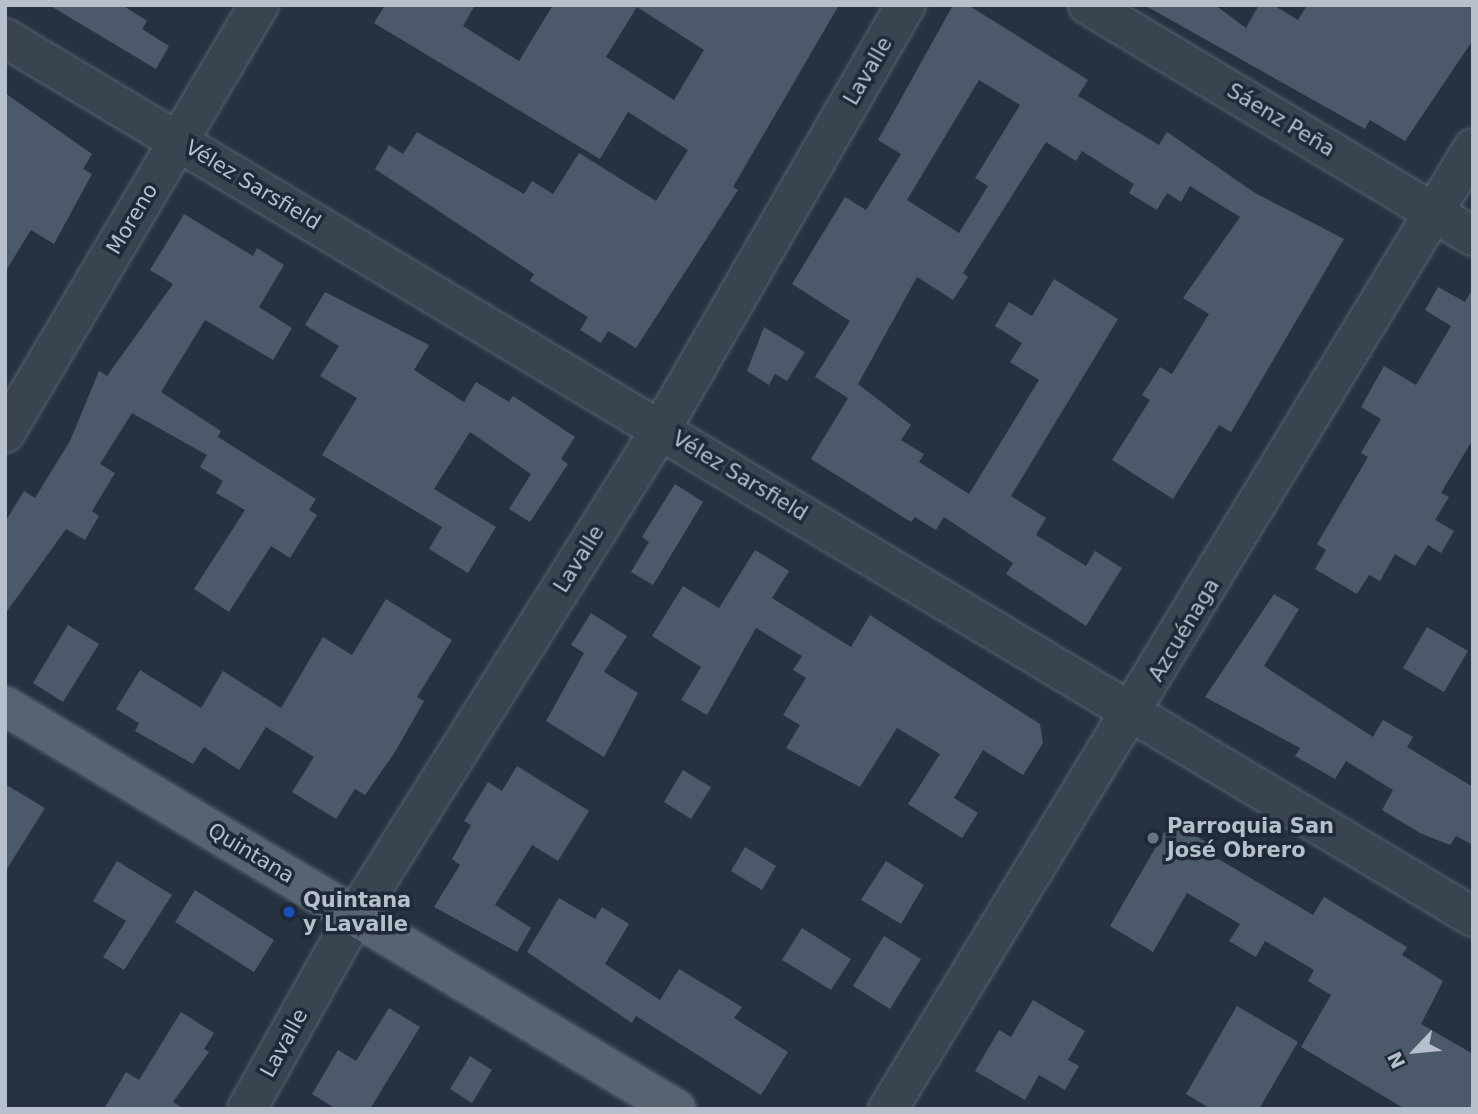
<!DOCTYPE html>
<html>
<head>
<meta charset="utf-8">
<style>
  body { margin:0 }
  #map { position:relative; width:1478px; height:1114px; overflow:hidden; background:#263242; font-family:"DejaVu Sans",sans-serif }
  div>[style] { position:absolute }
  [style*='--x'] { left:calc(var(--x)*1px); top:calc(var(--y)*1px); width:calc(var(--w)*1px); rotate:calc(var(--a)*1deg) }
  .building>* { inset:0; background:#4c596b }
  .roads { filter:drop-shadow(0 0 2px #58626f) drop-shadow(0 0 2px #58626f) }
  .minor>* { height:38px; margin:-19px; padding:0 19px; transform-origin:19px; border-radius:19px; background:#3a4451 }
  .major>* { height:38px; margin:-19px; padding:0 19px; transform-origin:19px; border-radius:19px; background:#586371 }
  .dots>* { width:19px; height:19px; translate:-50% -50%; box-sizing:border-box; border:4px solid #1f2937; border-radius:50% }
  span { translate:-50% -50%; white-space:nowrap; text-align:center; line-height:1.15; -webkit-text-stroke:7px #1f2937; paint-order:stroke }
  .street-label { font-size:21px; color:#b7bfcc }
  .poi-label { font-size:21px; color:#b7bfcc; font-weight:700 }
  .left { translate:0 -50%; text-align:left }
  .frame { position:absolute; inset:0; border:7px solid #b7bfcc; pointer-events:none }
  .north { position:absolute; left:1380px; top:1016px; width:70px; height:70px; -webkit-text-stroke:5px #1f2937; paint-order:stroke; rotate:244deg; font-size:19px; font-weight:700; line-height:28px; text-align:center; color:#b7bfcc }
  .north::after { content:''; display:block; margin:auto; width:24px; height:32px; background:#b7bfcc; clip-path:polygon(50% 0,100% 100%,50% 72%,0 100%) }
</style>
</head>
<body>
<div id="map">
  <div class="building">
    <div style="clip-path:polygon(49px 5px,122px 5px,147px 21px,142px 29px,169px 46px,156px 69px)"></div>
    <div style="clip-path:polygon(evenodd,385px 5px,475px 5px,463px 26px,519px 61px,553px 5px,839px 5px,733px 187px,738px 190px,636px 348px,608px 331px,601px 343px,580px 330px,588px 317px,530px 281px,534px 274px,375px 169px,389px 145px,403px 154px,417px 132px,524px 194px,532px 181px,553px 194px,579px 153px,656px 201px,688px 150px,628px 112px,600px 159px,374px 23px,385px 5px,637px 7px,704px 50px,674px 100px,606px 57px,637px 7px)"></div>
    <div style="clip-path:polygon(evenodd,953px 5px,968px 5px,1088px 80px,1078px 96px,1159px 145px,1167px 132px,1255px 193px,1344px 239px,1231px 432px,1219px 425px,1173px 499px,1112px 460px,1150px 400px,1142px 395px,1160px 367px,1172px 374px,1209px 314px,1183px 298px,1240px 217px,1190px 186px,1181px 202px,1167px 193px,1157px 210px,1129px 193px,1134px 184px,1082px 151px,1076px 161px,1046px 142px,963px 273px,968px 277px,953px 300px,917px 277px,858px 384px,911px 425px,901px 440px,924px 454px,919px 462px,969px 494px,1039px 380px,1010px 362px,1022px 343px,995px 326px,1009px 302px,1032px 316px,1054px 279px,1118px 319px,1011px 496px,1046px 518px,1036px 535px,1086px 566px,1095px 551px,1122px 568px,1086px 626px,1006px 574px,1013px 563px,944px 517px,936px 530px,915px 517px,911px 522px,811px 459px,848px 398px,815px 377px,850px 321px,792px 284px,845px 197px,866px 210px,901px 154px,878px 140px,953px 5px,979px 80px,1020px 105px,975px 178px,988px 186px,959px 233px,907px 200px,979px 80px)"></div>
    <div style="clip-path:polygon(1144px 5px,1215px 5px,1246px 28px,1259px 5px,1273px 5px,1298px 20px,1307px 5px,1473px 5px,1473px 40px,1405px 141px,1370px 120px,1365px 129px)"></div>
    <div style="clip-path:polygon(5px 93px,92px 154px,83px 169px,92px 174px,54px 244px,31px 230px,5px 272px)"></div>
    <div style="clip-path:polygon(184px 214px,253px 256px,257px 248px,284px 265px,259px 307px,292px 328px,273px 360px,205px 320px,161px 392px,221px 431px,215px 442px,218px 437px,316px 499px,309px 510px,317px 515px,290px 558px,271px 546px,229px 612px,194px 589px,245px 510px,216px 493px,223px 481px,200px 467px,207px 455px,132px 413px,100px 464px,115px 473px,92px 511px,99px 516px,85px 540px,66px 529px,5px 614px,5px 522px,24px 491px,35px 498px,70px 441px,99px 371px,107px 376px,173px 284px,150px 270px)"></div>
    <div style="clip-path:polygon(1438px 287px,1465px 302px,1473px 288px,1473px 439px,1441px 493px,1449px 497px,1435px 520px,1454px 531px,1441px 553px,1428px 545px,1415px 566px,1395px 554px,1380px 581px,1369px 575px,1357px 594px,1315px 569px,1326px 550px,1317px 544px,1368px 457px,1361px 453px,1381px 419px,1361px 407px,1384px 366px,1416px 385px,1451px 326px,1425px 310px)"></div>
    <div style="clip-path:polygon(325px 292px,429px 345px,414px 370px,464px 402px,476px 382px,509px 402px,513px 396px,575px 437px,561px 459px,568px 464px,530px 522px,509px 509px,531px 474px,470px 432px,434px 489px,496px 527px,468px 573px,429px 549px,442px 527px,322px 455px,357px 398px,320px 376px,339px 346px,305px 325px)"></div>
    <div style="clip-path:polygon(764px 327px,805px 352px,787px 381px,775px 374px,769px 385px,747px 371px)"></div>
    <div style="clip-path:polygon(675px 484px,703px 502px,653px 585px,631px 572px,649px 542px,642px 537px)"></div>
    <div style="clip-path:polygon(755px 550px,789px 571px,772px 598px,851px 647px,870px 615px,1040px 724px,1043px 743px,1023px 775px,983px 750px,954px 798px,978px 813px,962px 838px,908px 804px,940px 754px,897px 728px,860px 787px,786px 748px,800px 725px,783px 715px,806px 678px,793px 670px,802px 656px,756px 628px,707px 715px,681px 700px,701px 667px,652px 636px,683px 586px,719px 608px)"></div>
    <div style="clip-path:polygon(1274px 594px,1299px 609px,1264px 666px,1373px 737px,1383px 720px,1413px 737px,1407px 747px,1473px 787px,1473px 845px,1456px 836px,1450px 845px,1420px 833px,1382px 810px,1393px 790px,1346px 761px,1335px 779px,1295px 756px,1300px 748px,1205px 697px)"></div>
    <div style="clip-path:polygon(386px 599px,452px 640px,417px 697px,424px 701px,395px 752px,365px 795px,355px 789px,336px 819px,292px 792px,314px 757px,266px 727px,239px 770px,204px 747px,193px 764px,135px 731px,139px 723px,116px 709px,140px 670px,201px 708px,223px 671px,281px 708px,323px 637px,352px 655px)"></div>
    <div style="clip-path:polygon(591px 613px,627px 636px,604px 672px,638px 693px,604px 757px,546px 721px,584px 653px,571px 645px)"></div>
    <div style="clip-path:polygon(68px 625px,99px 644px,63px 702px,33px 683px)"></div>
    <div style="clip-path:polygon(1427px 627px,1468px 651px,1444px 692px,1403px 668px)"></div>
    <div style="clip-path:polygon(517px 766px,589px 811px,558px 861px,532px 845px,495px 905px,531px 928px,517px 952px,434px 907px,460px 865px,452px 859px,471px 825px,464px 821px,488px 782px,502px 791px)"></div>
    <div style="clip-path:polygon(683px 770px,711px 787px,691px 819px,664px 802px)"></div>
    <div style="clip-path:polygon(5px 784px,45px 808px,5px 872px)"></div>
    <div style="clip-path:polygon(1171px 821px,1214px 847px,1210px 854px,1313px 915px,1324px 897px,1407px 947px,1402px 955px,1443px 981px,1421px 1024px,1473px 1054px,1473px 1109px,1405px 1109px,1301px 1047px,1331px 995px,1308px 981px,1314px 970px,1265px 941px,1256px 957px,1229px 941px,1240px 924px,1187px 893px,1153px 952px,1110px 926px)"></div>
    <div style="clip-path:polygon(745px 847px,776px 866px,762px 890px,731px 871px)"></div>
    <div style="clip-path:polygon(117px 861px,172px 895px,124px 970px,103px 957px,126px 921px,93px 901px)"></div>
    <div style="clip-path:polygon(886px 861px,924px 885px,901px 924px,861px 900px)"></div>
    <div style="clip-path:polygon(195px 890px,274px 940px,254px 972px,175px 922px)"></div>
    <div style="clip-path:polygon(559px 898px,595px 919px,602px 907px,629px 924px,605px 964px,660px 1000px,679px 969px,742px 1007px,734px 1018px,788px 1052px,761px 1095px,636px 1016px,632px 1023px,527px 952px)"></div>
    <div style="clip-path:polygon(802px 928px,851px 959px,831px 990px,782px 960px)"></div>
    <div style="clip-path:polygon(884px 936px,921px 959px,890px 1009px,853px 986px)"></div>
    <div style="clip-path:polygon(1033px 1000px,1085px 1031px,1068px 1060px,1079px 1066px,1065px 1090px,1039px 1075px,1025px 1100px,975px 1071px,999px 1030px,1011px 1037px)"></div>
    <div style="clip-path:polygon(1237px 1006px,1298px 1042px,1259px 1109px,1211px 1109px,1186px 1094px)"></div>
    <div style="clip-path:polygon(389px 1008px,420px 1027px,370px 1109px,336px 1109px,312px 1094px,338px 1050px,356px 1061px)"></div>
    <div style="clip-path:polygon(181px 1012px,214px 1033px,204px 1049px,209px 1052px,173px 1102px,184px 1109px,104px 1109px,126px 1072px,139px 1080px)"></div>
    <div style="clip-path:polygon(470px 1056px,492px 1070px,472px 1103px,450px 1089px)"></div>
  </div>
  <div class="roads">
    <div class="minor">
      <div style="--x:1088;--y:5;--w:449;--a:31"></div>
      <div style="--x:5;--y:38;--w:1711;--a:30.91"></div>
      <div style="--x:5;--y:433;--w:498;--a:-59.3"></div>
      <div style="--x:247;--y:1109;--w:221;--a:-60.8"></div>
      <div style="--x:355;--y:916;--w:575;--a:-57.86"></div>
      <div style="--x:661;--y:429;--w:490;--a:-60"></div>
      <div style="--x:888;--y:1109;--w:1125;--a:-58.67"></div>
    </div>
    <div class="major">
      <div style="--x:5;--y:706;--w:783;--a:30.99"></div>
    </div>
  </div>
  <div class="dots">
    <div style="left:1153px;top:838px;background:#6b7280"></div>
    <div style="left:289px;top:912px;background:#1a4fb4"></div>
  </div>
  <div class="street-label">
    <span style="left:868px;top:71px;rotate:-60deg">Lavalle</span>
    <span style="left:1281px;top:120px;rotate:31deg">Sáenz Peña</span>
    <span style="left:253px;top:185px;rotate:31deg">Vélez Sarsfield</span>
    <span style="left:132px;top:219px;rotate:-59deg">Moreno</span>
    <span style="left:740px;top:476px;rotate:31deg">Vélez Sarsfield</span>
    <span style="left:579px;top:559px;rotate:-58deg">Lavalle</span>
    <span style="left:1184px;top:630px;rotate:-59deg">Azcuénaga</span>
    <span style="left:251px;top:853px;rotate:31deg">Quintana</span>
    <span style="left:284px;top:1043px;rotate:-61deg">Lavalle</span>
  </div>
  <div class="poi-label">
    <span class="left" style="left:1167px;top:838px">Parroquia San<br>José Obrero</span>
    <span class="left" style="left:303px;top:912px">Quintana<br>y Lavalle</span>
  </div>
  <div class="frame"></div>
  <div class="north">N</div>
</div>
</body>
</html>
